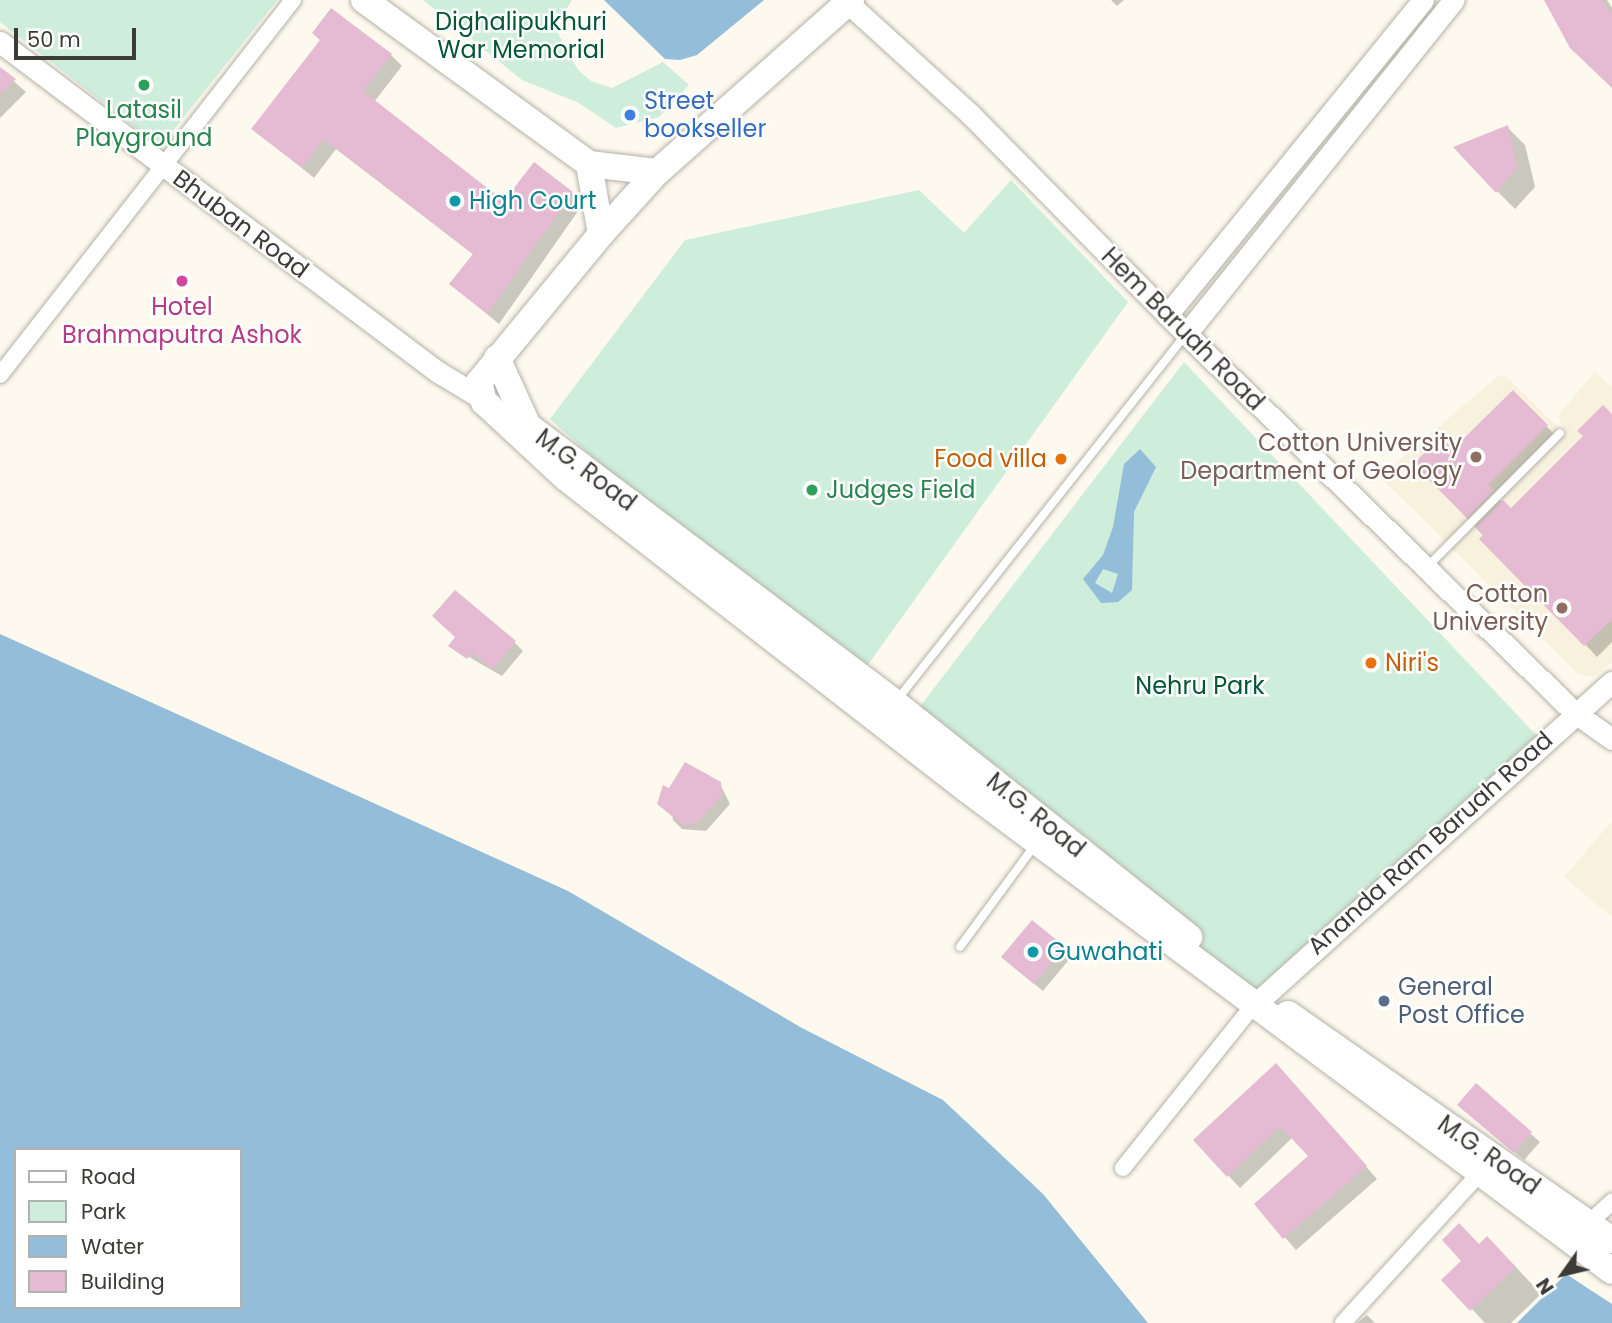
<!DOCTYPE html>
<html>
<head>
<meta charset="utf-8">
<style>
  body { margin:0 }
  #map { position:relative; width:1612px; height:1323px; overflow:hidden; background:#fdf9ee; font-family:Poppins,sans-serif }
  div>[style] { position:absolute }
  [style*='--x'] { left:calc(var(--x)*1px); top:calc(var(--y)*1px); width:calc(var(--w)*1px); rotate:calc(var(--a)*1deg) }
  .built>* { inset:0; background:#f7f1de }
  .green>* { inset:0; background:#ceeddb }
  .water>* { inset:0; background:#94bdd9 }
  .shadow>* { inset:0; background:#0003 }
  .building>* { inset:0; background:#e5bad3 }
  .roads { filter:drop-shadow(0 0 2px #b5b2a8) drop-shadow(0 0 2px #b5b2a8) }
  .service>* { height:8px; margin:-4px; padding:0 4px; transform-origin:4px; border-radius:4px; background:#fff }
  .minor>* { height:16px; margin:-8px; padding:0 8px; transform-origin:8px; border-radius:8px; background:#fff }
  .tertiary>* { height:21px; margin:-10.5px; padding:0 10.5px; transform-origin:10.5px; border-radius:10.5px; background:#fff }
  .primary>* { height:26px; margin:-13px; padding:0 13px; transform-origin:13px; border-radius:13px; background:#fff }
  .dots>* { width:19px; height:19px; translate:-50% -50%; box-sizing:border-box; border:4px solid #fff; border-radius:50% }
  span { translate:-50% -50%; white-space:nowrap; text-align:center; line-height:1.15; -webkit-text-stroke:5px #fff; paint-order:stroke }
  .park-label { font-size:24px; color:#045636 }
  .shop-label { font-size:24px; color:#366cbe }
  .left { translate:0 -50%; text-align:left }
  .leisure-label { font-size:24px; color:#27864d }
  .culture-label { font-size:24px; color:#0d838f }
  .street-label { font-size:24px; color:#3d3b37 }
  .hotel-label { font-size:24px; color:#b23c85 }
  .education-label { font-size:24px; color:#785e54 }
  .right { translate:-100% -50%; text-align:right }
  .food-label { font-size:24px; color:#c56008 }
  .service-label { font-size:24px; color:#4e5e75 }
  .legend { position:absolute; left:14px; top:1148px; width:228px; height:161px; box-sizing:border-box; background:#fff; border:2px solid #b1b1af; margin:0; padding:9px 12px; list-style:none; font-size:21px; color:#3d3b37 }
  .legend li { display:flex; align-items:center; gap:14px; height:35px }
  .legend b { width:35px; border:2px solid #b1b1af }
  .north { position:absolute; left:1528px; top:1239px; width:70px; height:70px; -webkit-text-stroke:5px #fff; paint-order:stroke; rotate:236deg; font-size:19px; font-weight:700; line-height:28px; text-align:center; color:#3d3b37 }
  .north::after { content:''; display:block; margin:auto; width:24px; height:32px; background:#3d3b37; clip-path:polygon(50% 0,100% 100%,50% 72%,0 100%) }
  .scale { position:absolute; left:14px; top:28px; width:122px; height:32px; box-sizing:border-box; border:4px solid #3d3b37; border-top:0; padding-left:9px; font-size:21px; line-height:24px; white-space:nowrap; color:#3d3b37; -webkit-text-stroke:5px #fff; paint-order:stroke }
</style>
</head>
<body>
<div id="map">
  <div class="built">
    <div style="clip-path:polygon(1595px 371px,1612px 388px,1612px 662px,1593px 677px,1579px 675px,1380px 477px,1498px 376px,1507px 377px,1568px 437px,1558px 416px)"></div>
    <div style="clip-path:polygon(1612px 821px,1612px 917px,1564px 877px)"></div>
  </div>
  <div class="green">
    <div style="clip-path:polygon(0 0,277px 0,160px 147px,0 22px)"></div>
    <div style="clip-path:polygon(423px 0,572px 0,555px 28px,578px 70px,591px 81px,612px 88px,663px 62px,689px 85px,659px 117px,616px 128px,579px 103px,522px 80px)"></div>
    <div style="clip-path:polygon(1011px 180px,1128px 302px,857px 680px,709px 561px,550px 419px,685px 240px,919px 190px,964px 233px)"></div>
    <div style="clip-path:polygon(1184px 362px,1540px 739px,1261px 995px,905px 726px)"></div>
  </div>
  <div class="water">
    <div style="clip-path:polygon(604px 0,764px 0,697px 55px,680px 60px,665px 59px)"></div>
    <div style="clip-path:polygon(evenodd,1140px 449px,1156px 467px,1134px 512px,1132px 590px,1118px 602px,1101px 603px,1083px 579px,1103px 555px,1113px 527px,1124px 464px,1140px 449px,1103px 569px,1118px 574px,1112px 593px,1095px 583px,1103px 569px)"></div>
    <div style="clip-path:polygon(evenodd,0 634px,568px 891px,802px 1028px,943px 1100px,1043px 1194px,1148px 1323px,0 1323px,0 634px,16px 1150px,240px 1150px,240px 1307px,16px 1307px,16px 1150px)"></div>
    <div style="clip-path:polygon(1566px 1274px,1612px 1304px,1612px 1323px,1517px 1323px)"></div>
  </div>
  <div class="shadow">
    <div style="clip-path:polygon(1111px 0,1124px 0,1117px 6px)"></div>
    <div style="clip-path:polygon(1551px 0,1607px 0,1612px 8px,1612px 86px)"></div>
    <div style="clip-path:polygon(391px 55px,402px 66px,374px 102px,505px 203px,572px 193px,583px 204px,499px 324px,451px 284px,474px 255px,336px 149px,314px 178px,254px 129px)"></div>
    <div style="clip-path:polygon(0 69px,26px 92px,0 118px)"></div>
    <div style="clip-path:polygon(1507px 127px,1525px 145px,1535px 187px,1515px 209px,1497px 191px)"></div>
    <div style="clip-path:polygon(1513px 392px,1558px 438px,1498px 498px,1511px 510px,1612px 416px,1612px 642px,1597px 657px,1416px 464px,1453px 451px)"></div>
    <div style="clip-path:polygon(514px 642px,523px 651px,502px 676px,450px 646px)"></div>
    <div style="clip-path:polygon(720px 784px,730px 804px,706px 831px,682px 829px,673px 820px,670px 790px)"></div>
    <div style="clip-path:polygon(1033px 922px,1072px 956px,1043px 991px,1012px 966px)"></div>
    <div style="clip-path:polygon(1287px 1077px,1377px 1179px,1296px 1250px,1256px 1204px,1310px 1156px,1293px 1137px,1240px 1188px,1195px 1140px)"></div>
    <div style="clip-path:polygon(1477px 1086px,1540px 1142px,1524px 1160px,1459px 1105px)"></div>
    <div style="clip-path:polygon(1513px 1264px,1541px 1294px,1511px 1323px,1485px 1323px,1472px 1309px)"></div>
    <div style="clip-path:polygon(1367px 1315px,1375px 1323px,1357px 1323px)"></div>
  </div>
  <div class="building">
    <div style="clip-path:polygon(1544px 0,1602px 0,1612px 15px,1612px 88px,1570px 48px)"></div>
    <div style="clip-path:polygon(331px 8px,392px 54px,363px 91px,504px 201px,534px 162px,573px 192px,487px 314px,449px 284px,473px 254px,324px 139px,302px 168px,251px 129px,320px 40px,312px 33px)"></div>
    <div style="clip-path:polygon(0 67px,16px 79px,0 94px)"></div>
    <div style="clip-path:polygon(1508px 125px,1517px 168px,1496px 193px,1453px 147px)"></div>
    <div style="clip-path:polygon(1513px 390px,1548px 425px,1488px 485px,1494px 491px,1467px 518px,1413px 464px,1441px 437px,1453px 449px)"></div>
    <div style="clip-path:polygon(1603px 405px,1612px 414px,1612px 619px,1584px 646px,1479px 539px,1483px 535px,1476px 527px,1503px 500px,1511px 508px,1583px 436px,1577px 431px)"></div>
    <div style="clip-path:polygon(455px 590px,516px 641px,492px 669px,472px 652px,467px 659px,448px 646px,455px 637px,432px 616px)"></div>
    <div style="clip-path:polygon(685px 762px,721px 782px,722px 795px,697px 823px,683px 825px,657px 804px,663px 785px,669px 788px)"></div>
    <div style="clip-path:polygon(1032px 920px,1064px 946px,1034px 984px,1001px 957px)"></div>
    <div style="clip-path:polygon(1276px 1063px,1367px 1166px,1283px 1239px,1254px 1204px,1308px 1156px,1280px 1126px,1227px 1177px,1193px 1140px)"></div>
    <div style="clip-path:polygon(1476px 1083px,1532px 1132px,1514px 1153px,1457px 1105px)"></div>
    <div style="clip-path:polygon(1459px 1223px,1479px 1244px,1487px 1236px,1516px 1267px,1470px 1311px,1441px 1280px,1461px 1261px,1442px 1240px)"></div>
  </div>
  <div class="roads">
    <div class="service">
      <div style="--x:1426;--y:568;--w:190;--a:-45.2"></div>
      <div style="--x:897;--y:700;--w:466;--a:-51.7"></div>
      <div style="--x:960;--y:947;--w:127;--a:-53.7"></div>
    </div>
    <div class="minor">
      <div style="--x:0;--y:375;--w:476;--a:-52"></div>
      <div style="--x:1123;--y:1168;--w:206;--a:-51.3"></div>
      <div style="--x:1588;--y:1224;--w:33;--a:-43"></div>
      <div style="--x:1343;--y:1323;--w:202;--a:-47.6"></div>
    </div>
    <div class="tertiary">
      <div style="--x:848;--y:3;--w:166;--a:42.3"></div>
      <div style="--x:971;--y:115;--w:307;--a:45.5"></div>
      <div style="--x:1186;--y:334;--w:543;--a:44.25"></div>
      <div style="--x:1575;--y:713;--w:45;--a:35.1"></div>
      <div style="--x:0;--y:42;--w:548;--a:37"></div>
      <div style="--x:438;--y:372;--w:62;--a:31.1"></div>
      <div style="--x:1167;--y:315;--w:406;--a:-50.9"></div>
      <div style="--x:1186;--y:334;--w:428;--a:-51.3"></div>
      <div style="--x:1252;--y:1007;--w:485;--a:-42.1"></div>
    </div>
    <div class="primary">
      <div style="--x:364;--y:0;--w:278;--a:36.1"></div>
      <div style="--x:589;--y:164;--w:71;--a:80.3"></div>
      <div style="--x:851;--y:0;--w:259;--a:138.4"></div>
      <div style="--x:657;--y:172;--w:84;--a:132.1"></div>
      <div style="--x:601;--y:234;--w:192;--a:129.5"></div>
      <div style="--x:479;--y:382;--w:21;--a:76"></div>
      <div style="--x:484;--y:402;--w:112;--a:42.8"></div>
      <div style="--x:566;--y:478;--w:510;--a:37.84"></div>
      <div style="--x:969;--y:791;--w:802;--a:36.74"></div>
      <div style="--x:589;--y:164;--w:68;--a:6.7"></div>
      <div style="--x:497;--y:358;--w:75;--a:65.5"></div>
      <div style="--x:528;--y:426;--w:460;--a:37"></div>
      <div style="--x:895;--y:703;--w:376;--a:38.5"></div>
      <div style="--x:1288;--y:1014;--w:395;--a:34.9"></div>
    </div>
  </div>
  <div class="dots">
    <div style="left:144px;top:85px;background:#2e9e5b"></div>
    <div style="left:630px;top:115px;background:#3f7fe0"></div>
    <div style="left:455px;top:201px;background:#0f9aa8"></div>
    <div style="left:182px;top:281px;background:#d1479c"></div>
    <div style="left:1476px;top:457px;background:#8d6e63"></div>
    <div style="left:1061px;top:459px;background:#e8710a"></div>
    <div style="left:812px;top:490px;background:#2e9e5b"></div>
    <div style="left:1562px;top:608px;background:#8d6e63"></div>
    <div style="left:1371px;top:663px;background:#e8710a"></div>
    <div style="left:1033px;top:952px;background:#0f9aa8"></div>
    <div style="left:1384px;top:1001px;background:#5c6f8a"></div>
  </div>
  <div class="park-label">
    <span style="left:521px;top:36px">Dighalipukhuri<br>War Memorial</span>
    <span style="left:1200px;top:686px">Nehru Park</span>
  </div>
  <div class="shop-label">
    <span class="left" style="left:644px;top:115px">Street<br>bookseller</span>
  </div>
  <div class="leisure-label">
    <span style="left:144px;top:124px">Latasil<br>Playground</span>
    <span class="left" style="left:826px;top:490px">Judges Field</span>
  </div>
  <div class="culture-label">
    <span class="left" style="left:469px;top:201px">High Court</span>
    <span class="left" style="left:1047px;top:952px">Guwahati</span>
  </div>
  <div class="street-label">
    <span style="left:241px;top:224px;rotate:37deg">Bhuban Road</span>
    <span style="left:1183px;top:329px;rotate:45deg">Hem Baruah Road</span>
    <span style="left:586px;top:470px;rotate:37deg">M.G. Road</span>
    <span style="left:1036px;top:815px;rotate:39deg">M.G. Road</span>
    <span style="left:1430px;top:843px;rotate:-42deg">Ananda Ram Baruah Road</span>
    <span style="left:1489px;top:1155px;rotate:35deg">M.G. Road</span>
  </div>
  <div class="hotel-label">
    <span style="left:182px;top:321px">Hotel<br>Brahmaputra Ashok</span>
  </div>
  <div class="education-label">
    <span class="right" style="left:1462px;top:457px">Cotton University<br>Department of Geology</span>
    <span class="right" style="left:1548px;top:608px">Cotton<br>University</span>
  </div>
  <div class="food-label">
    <span class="right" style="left:1047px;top:459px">Food villa</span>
    <span class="left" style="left:1385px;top:663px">Niri's</span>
  </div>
  <div class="service-label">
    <span class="left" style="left:1398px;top:1001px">General<br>Post Office</span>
  </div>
  <ul class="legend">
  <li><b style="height:9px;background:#fff"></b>Road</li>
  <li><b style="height:19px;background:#ceeddb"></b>Park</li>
  <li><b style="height:19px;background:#94bdd9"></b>Water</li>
  <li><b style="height:19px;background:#e5bad3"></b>Building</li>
  </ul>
  <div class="north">N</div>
  <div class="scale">50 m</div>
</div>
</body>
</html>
